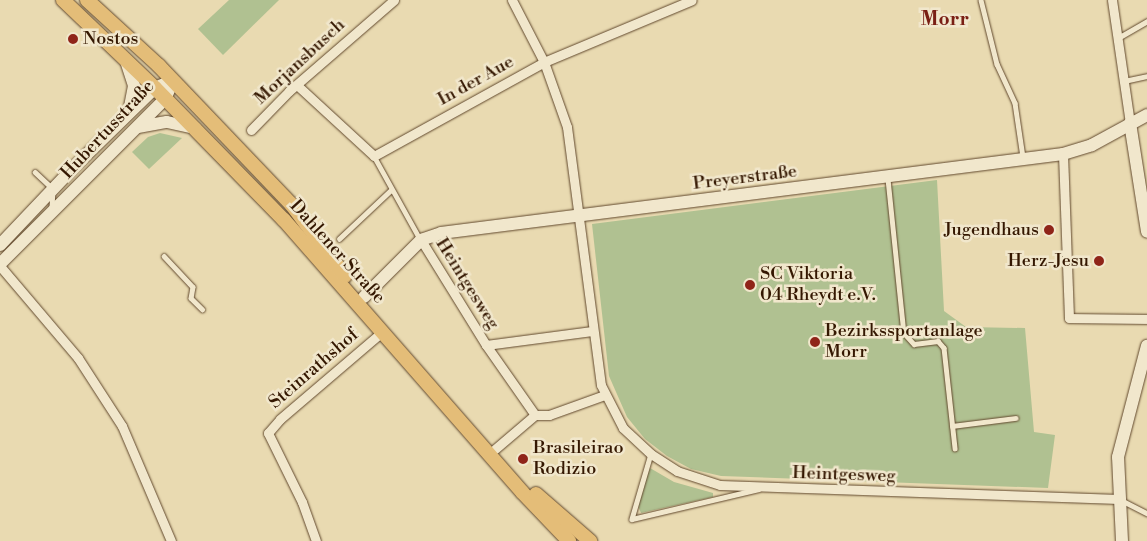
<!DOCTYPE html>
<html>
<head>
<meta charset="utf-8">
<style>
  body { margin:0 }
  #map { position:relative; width:1147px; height:541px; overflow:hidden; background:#e9dab1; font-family:"Libre Bodoni",serif }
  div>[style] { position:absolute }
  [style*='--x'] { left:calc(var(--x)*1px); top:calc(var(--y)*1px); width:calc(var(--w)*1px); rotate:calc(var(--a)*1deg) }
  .green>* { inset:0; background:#b0c191 }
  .roads { filter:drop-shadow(0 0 1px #61482d) drop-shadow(0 0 1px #61482d) }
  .lane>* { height:4.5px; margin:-2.25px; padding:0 2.25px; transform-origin:2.25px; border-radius:2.25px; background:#f1e7cc }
  .street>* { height:9px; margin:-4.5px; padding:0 4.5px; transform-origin:4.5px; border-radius:4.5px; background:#f1e7cc }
  .secondary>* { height:12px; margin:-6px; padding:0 6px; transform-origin:6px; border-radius:6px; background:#f1e7cc }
  .primary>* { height:14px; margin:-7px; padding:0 7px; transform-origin:7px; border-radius:7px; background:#e4bd78 }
  .dots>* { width:14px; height:14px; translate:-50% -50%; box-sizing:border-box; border:2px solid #f1e7cc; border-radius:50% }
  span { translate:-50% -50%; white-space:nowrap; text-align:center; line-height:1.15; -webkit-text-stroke:5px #f1e7cc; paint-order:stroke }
  .poi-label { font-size:18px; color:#341701 }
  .left { translate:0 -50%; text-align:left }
  .right { translate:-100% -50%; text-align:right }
  .street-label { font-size:18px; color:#341701 }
  .neighbourhood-label { font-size:19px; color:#7a1f14; font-weight:700 }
</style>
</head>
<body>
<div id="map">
  <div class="green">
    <div style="clip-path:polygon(229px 0,279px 0,223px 55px,198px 29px)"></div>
    <div style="clip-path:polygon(160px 133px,182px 138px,149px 169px,132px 152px,148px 137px)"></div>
    <div style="clip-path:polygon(937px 180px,944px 311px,966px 327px,1025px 328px,1034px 432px,1055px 435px,1048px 488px,721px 476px,691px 469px,667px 456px,645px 439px,627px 417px,609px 376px,592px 224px)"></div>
    <div style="clip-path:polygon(650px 468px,674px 482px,713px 493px,713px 497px,641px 513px,637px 504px)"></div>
  </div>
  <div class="roads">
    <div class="lane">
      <div style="--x:981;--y:0;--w:66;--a:76"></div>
      <div style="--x:997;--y:64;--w:43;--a:65.2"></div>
      <div style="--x:1015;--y:103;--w:55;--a:81.6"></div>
      <div style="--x:1118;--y:38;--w:34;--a:-30"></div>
      <div style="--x:1124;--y:81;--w:24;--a:-12"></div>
      <div style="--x:374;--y:156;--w:95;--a:61"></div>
      <div style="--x:35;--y:172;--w:25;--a:43"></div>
      <div style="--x:53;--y:189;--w:19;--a:93"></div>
      <div style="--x:888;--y:179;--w:155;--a:84.1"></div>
      <div style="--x:904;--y:333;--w:15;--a:48"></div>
      <div style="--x:914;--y:344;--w:24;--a:-7"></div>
      <div style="--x:938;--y:341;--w:9;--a:49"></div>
      <div style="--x:944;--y:348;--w:101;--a:83.7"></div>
      <div style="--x:339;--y:239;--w:71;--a:-43.3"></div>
      <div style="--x:164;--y:256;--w:42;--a:46.9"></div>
      <div style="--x:193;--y:287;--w:11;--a:100"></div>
      <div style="--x:191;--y:298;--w:16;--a:45"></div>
      <div style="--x:952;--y:426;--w:64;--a:-7.2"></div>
      <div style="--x:651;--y:454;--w:68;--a:106.3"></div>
      <div style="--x:632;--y:519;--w:130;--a:-13.3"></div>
      <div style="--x:1123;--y:501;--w:27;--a:27"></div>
    </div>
    <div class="street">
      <div style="--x:512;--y:0;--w:70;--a:62.7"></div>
      <div style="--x:544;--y:62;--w:69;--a:70.5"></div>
      <div style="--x:567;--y:127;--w:260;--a:82.5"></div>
      <div style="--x:601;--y:385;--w:48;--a:62.9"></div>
      <div style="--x:623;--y:428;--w:38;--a:43"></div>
      <div style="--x:651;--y:454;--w:31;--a:33"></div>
      <div style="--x:677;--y:471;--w:45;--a:18"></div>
      <div style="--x:720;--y:485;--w:399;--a:2"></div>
      <div style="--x:1112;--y:0;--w:124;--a:81.7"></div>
      <div style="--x:298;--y:86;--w:103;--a:42.6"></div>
      <div style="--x:374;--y:156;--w:194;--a:-28.9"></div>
      <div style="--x:544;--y:62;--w:160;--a:-22.7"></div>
      <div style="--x:251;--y:130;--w:54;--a:-45.7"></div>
      <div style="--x:289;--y:91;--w:139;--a:-40.9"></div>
      <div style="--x:1063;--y:154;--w:164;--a:87.9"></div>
      <div style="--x:1069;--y:318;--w:78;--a:0.7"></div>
      <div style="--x:421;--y:240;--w:123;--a:58.2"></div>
      <div style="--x:486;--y:345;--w:85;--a:55"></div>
      <div style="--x:535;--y:415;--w:14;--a:0"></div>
      <div style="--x:549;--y:415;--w:59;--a:-19.7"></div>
      <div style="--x:0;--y:266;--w:121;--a:49.7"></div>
      <div style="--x:78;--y:358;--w:81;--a:57.1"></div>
      <div style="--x:122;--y:426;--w:125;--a:66.9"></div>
      <div style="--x:486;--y:345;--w:107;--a:-7.5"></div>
      <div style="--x:495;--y:449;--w:52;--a:-40.4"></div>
      <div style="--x:316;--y:541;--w:41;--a:-109.7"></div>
      <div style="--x:302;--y:502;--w:77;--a:-116.2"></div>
      <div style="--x:268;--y:433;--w:18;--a:-49"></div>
      <div style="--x:280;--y:419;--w:135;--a:-40.5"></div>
    </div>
    <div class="secondary">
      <div style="--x:126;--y:61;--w:26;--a:72"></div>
      <div style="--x:134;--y:86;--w:25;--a:101"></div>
      <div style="--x:1130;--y:123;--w:110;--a:81.1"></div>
      <div style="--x:138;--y:127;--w:29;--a:-10"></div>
      <div style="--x:167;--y:122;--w:29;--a:12"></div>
      <div style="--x:0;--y:245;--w:110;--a:-46.5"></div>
      <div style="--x:76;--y:165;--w:110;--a:-44.3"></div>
      <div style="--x:155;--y:88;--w:10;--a:-24"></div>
      <div style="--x:0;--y:264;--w:233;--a:-45"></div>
      <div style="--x:165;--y:99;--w:20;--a:-66"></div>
      <div style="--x:364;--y:297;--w:81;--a:-45"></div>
      <div style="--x:421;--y:240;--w:21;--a:-19"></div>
      <div style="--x:441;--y:233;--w:627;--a:-7.24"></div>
      <div style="--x:1063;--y:154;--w:30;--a:-17"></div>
      <div style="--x:1092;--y:145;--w:63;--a:-28.6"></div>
      <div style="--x:1122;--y:541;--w:84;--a:-92.7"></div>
      <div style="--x:1118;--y:457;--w:115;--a:-75.4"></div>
    </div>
    <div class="primary">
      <div style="--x:63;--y:0;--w:127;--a:43.7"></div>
      <div style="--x:155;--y:88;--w:185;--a:45.7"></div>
      <div style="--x:284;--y:220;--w:361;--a:48.8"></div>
      <div style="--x:522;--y:492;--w:68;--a:46.2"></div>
      <div style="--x:87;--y:0;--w:98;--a:42.5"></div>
      <div style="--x:159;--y:66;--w:191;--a:46.3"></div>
      <div style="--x:291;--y:204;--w:90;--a:53.1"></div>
      <div style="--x:536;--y:494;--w:72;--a:41"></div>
    </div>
  </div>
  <div class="dots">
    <div style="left:73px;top:39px;background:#8f2418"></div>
    <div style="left:1049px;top:230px;background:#8f2418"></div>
    <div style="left:1099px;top:261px;background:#8f2418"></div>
    <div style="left:750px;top:285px;background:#8f2418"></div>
    <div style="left:815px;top:342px;background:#8f2418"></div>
    <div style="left:523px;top:459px;background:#8f2418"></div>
  </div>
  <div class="poi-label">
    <span class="left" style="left:83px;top:39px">Nostos</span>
    <span class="right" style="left:1039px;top:230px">Jugendhaus</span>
    <span class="right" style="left:1089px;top:261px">Herz-Jesu</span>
    <span class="left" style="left:760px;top:285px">SC Viktoria<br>04 Rheydt e.V.</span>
    <span class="left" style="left:825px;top:342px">Bezirkssportanlage<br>Morr</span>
    <span class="left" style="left:533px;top:459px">Brasileirao<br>Rodizio</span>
  </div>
  <div class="street-label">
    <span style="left:300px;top:62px;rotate:-43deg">Morjansbusch</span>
    <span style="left:476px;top:81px;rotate:-29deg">In der Aue</span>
    <span style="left:108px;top:130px;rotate:-47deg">Hubertusstraße</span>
    <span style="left:745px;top:178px;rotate:-7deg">Preyerstraße</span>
    <span style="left:337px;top:252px;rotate:48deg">Dahlener Straße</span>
    <span style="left:467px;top:284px;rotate:58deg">Heintgesweg</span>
    <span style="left:314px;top:369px;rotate:-41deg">Steinrathshof</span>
    <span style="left:844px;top:475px;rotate:2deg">Heintgesweg</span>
  </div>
  <div class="neighbourhood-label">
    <span style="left:945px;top:20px">Morr</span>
  </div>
</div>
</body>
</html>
